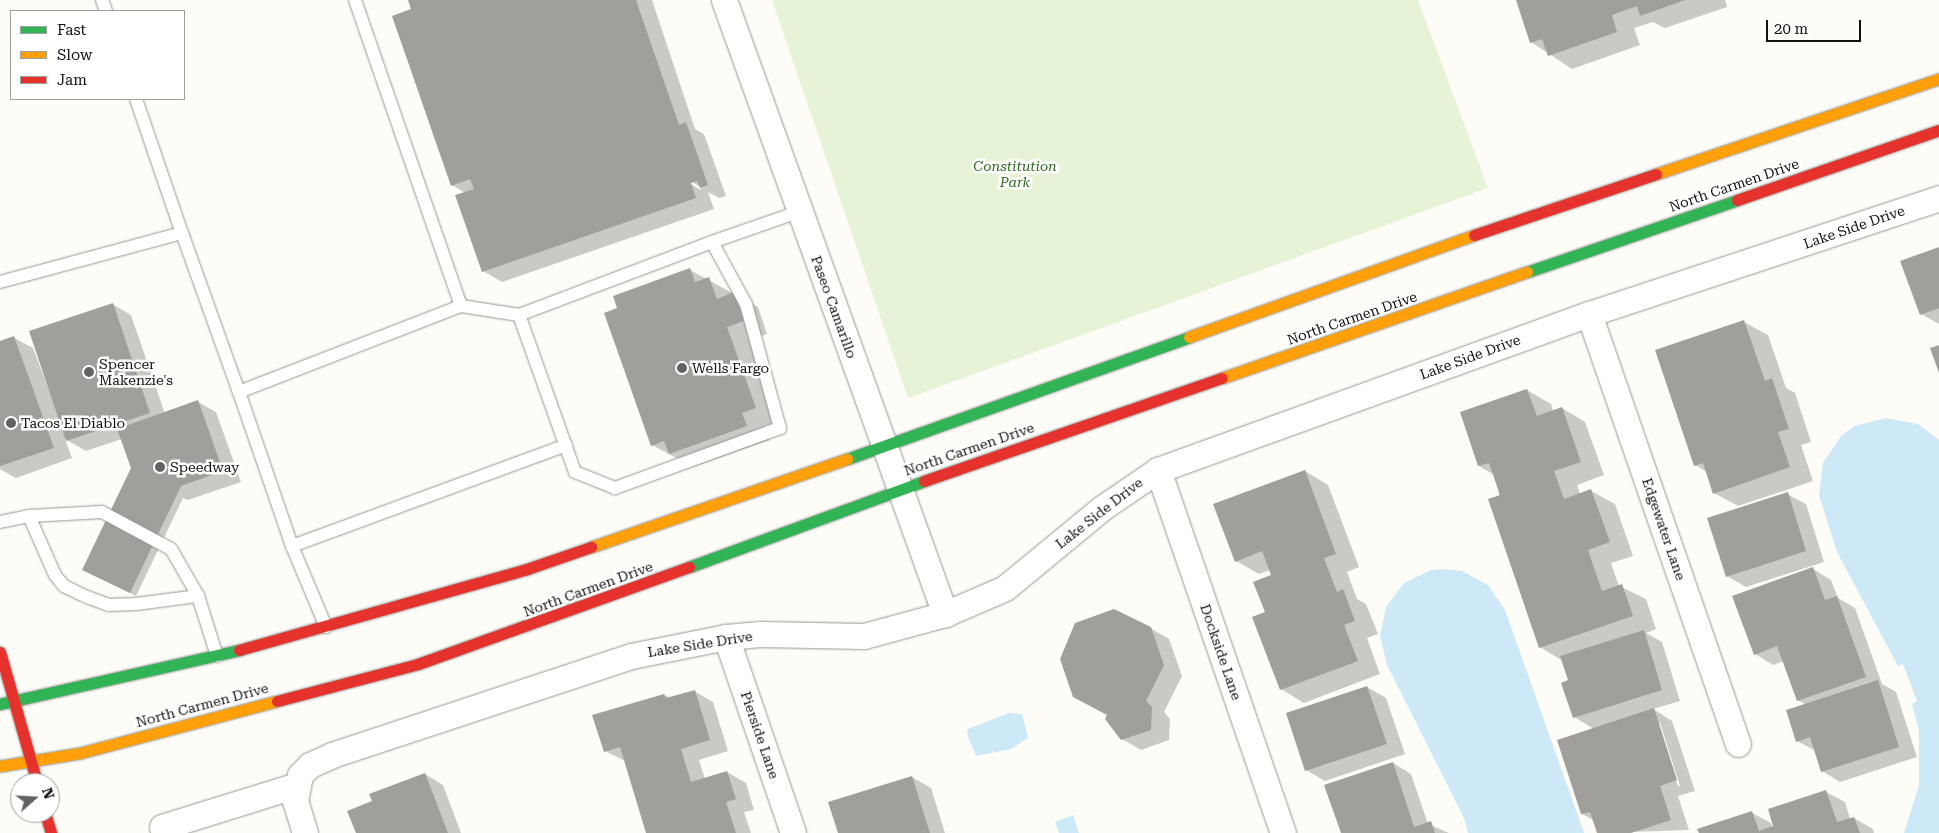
<!DOCTYPE html>
<html>
<head>
<meta charset="utf-8">
<style>
  body { margin:0 }
  #map { position:relative; width:1939px; height:833px; overflow:hidden; background:#fdfcf7; font-family:"Roboto Serif",serif }
  div>[style] { position:absolute }
  [style*='--x'] { left:calc(var(--x)*1px); top:calc(var(--y)*1px); width:calc(var(--w)*1px); rotate:calc(var(--a)*1deg) }
  .green>* { inset:0; background:#e7f3d7 }
  .water>* { inset:0; background:#cde8f7 }
  .shadow>* { inset:0; background:#0003 }
  .building>* { inset:0; background:#a19f9c }
  .roads { filter:drop-shadow(0 0 1px #979795) drop-shadow(0 0 1px #979795) }
  .lane>* { height:12px; margin:-6px; padding:0 6px; transform-origin:6px; border-radius:6px; background:#fffffe }
  .street>* { height:25px; margin:-12.5px; padding:0 12.5px; transform-origin:12.5px; border-radius:12.5px; background:#fffffe }
  .fast>* { height:11px; margin:-5.5px; padding:0 5.5px; transform-origin:5.5px; border-radius:5.5px; background:#30b455 }
  .slow>* { height:11px; margin:-5.5px; padding:0 5.5px; transform-origin:5.5px; border-radius:5.5px; background:#ff9f0a }
  .jam>* { height:11px; margin:-5.5px; padding:0 5.5px; transform-origin:5.5px; border-radius:5.5px; background:#e5322d }
  .dots>* { width:14px; height:14px; translate:-50% -50%; box-sizing:border-box; border:2px solid #fff; border-radius:50% }
  span { translate:-50% -50%; white-space:nowrap; text-align:center; line-height:1.15; -webkit-text-stroke:5px #fff; paint-order:stroke }
  .park-label { font-size:14px; color:#2f6b1f; font-style:italic }
  .street-label { font-size:14px; color:#111 }
  .poi-label { font-size:14px; color:#111 }
  .left { translate:0 -50%; text-align:left }
  .legend { position:absolute; left:10px; top:10px; width:175px; height:90px; box-sizing:border-box; background:#fff; border:1px solid #a0a0a0; margin:0; padding:6px 9px; list-style:none; font-size:15px; color:#111 }
  .legend li { display:flex; align-items:center; gap:10px; height:25px }
  .legend b { width:25px; border:1px solid #a0a0a0 }
  .north { position:absolute; left:10px; top:773px; width:50px; height:50px; box-sizing:border-box; background:#fff; border:1px solid #a0a0a0; border-radius:50%; rotate:71deg; font-size:14px; font-weight:700; line-height:20px; text-align:center; color:#111 }
  .north::after { content:''; display:block; margin:auto; width:18px; height:22px; background:#646362; clip-path:polygon(50% 0,100% 100%,50% 72%,0 100%) }
  .scale { position:absolute; left:1766px; top:20px; width:95px; height:22px; box-sizing:border-box; border:2px solid #111; border-top:0; padding-left:6px; font-size:15px; line-height:18px; white-space:nowrap; color:#111; -webkit-text-stroke:4px #fff; paint-order:stroke }
</style>
</head>
<body>
<div id="map">
  <div class="green">
    <div style="clip-path:polygon(772px 0,1418px 0,1488px 188px,908px 398px)"></div>
  </div>
  <div class="water">
    <div style="clip-path:polygon(1886px 418px,1918px 424px,1939px 440px,1939px 833px,1904px 833px,1919px 785px,1919px 731px,1912px 704px,1917px 701px,1903px 664px,1898px 666px,1837px 552px,1819px 495px,1823px 463px,1841px 436px,1854px 426px)"></div>
    <div style="clip-path:polygon(1446px 569px,1462px 571px,1488px 585px,1505px 610px,1584px 833px,1468px 833px,1464px 818px,1387px 665px,1380px 636px,1386px 607px,1404px 583px,1431px 570px)"></div>
    <div style="clip-path:polygon(1009px 713px,1022px 714px,1028px 738px,1011px 749px,976px 756px,967px 734px,968px 729px)"></div>
    <div style="clip-path:polygon(1073px 815px,1079px 833px,1059px 833px,1055px 822px)"></div>
  </div>
  <div class="shadow">
    <div style="clip-path:polygon(evenodd,409px 0,652px 0,695px 129px,704px 134px,726px 196px,719px 198px,708px 192px,714px 209px,502px 282px,483px 271px,465px 193px,452px 185px,409px 0,686px 179px,701px 187px,701px 190px,685px 181px,686px 179px)"></div>
    <div style="clip-path:polygon(1517px 0,1725px 0,1727px 7px,1665px 28px,1653px 22px,1634px 28px,1640px 45px,1572px 69px,1531px 42px)"></div>
    <div style="clip-path:polygon(1939px 248px,1939px 324px,1921px 314px)"></div>
    <div style="clip-path:polygon(690px 270px,758px 307px,767px 334px,750px 340px,778px 422px,764px 426px,770px 440px,693px 467px,652px 445px,619px 309px)"></div>
    <div style="clip-path:polygon(112px 304px,131px 315px,165px 414px,198px 402px,216px 412px,241px 482px,188px 500px,183px 498px,136px 596px,90px 573px,132px 468px,122px 439px,86px 451px,65px 439px,72px 458px,16px 478px,0 469px,0 343px,14px 338px,33px 348px,58px 414px)"></div>
    <div style="clip-path:polygon(1744px 322px,1768px 335px,1786px 388px,1795px 393px,1811px 442px,1801px 445px,1813px 481px,1738px 506px,1714px 493px,1707px 472px,1695px 465px)"></div>
    <div style="clip-path:polygon(evenodd,1527px 390px,1551px 404px,1553px 411px,1562px 408px,1585px 422px,1604px 475px,1577px 485px,1580px 494px,1591px 491px,1615px 504px,1633px 556px,1611px 563px,1619px 586px,1646px 599px,1656px 629px,1646px 633px,1662px 642px,1680px 701px,1653px 709px,1672px 721px,1695px 791px,1678px 796px,1689px 830px,1599px 833px,1595px 821px,1582px 814px,1594px 729px,1574px 717px,1569px 681px,1563px 661px,1540px 647px,1494px 475px,1479px 466px,1527px 390px,1657px 723px,1660px 723px,1680px 786px,1678px 786px,1657px 723px)"></div>
    <div style="clip-path:polygon(1305px 471px,1328px 485px,1359px 567px,1347px 572px,1357px 599px,1366px 604px,1378px 634px,1367px 638px,1380px 674px,1304px 703px,1281px 689px,1266px 613px,1273px 576px,1270px 570px,1259px 574px,1236px 561px)"></div>
    <div style="clip-path:polygon(1787px 494px,1806px 504px,1824px 562px,1746px 587px,1727px 576px)"></div>
    <div style="clip-path:polygon(1813px 569px,1831px 580px,1838px 598px,1855px 608px,1882px 684px,1896px 692px,1917px 757px,1840px 782px,1822px 771px,1816px 751px,1797px 741px,1806px 705px,1798px 700px,1784px 661px,1773px 665px,1755px 654px)"></div>
    <div style="clip-path:polygon(1150px 628px,1169px 639px,1182px 676px,1164px 712px,1170px 719px,1169px 740px,1141px 750px,1122px 739px)"></div>
    <div style="clip-path:polygon(1367px 687px,1386px 698px,1405px 754px,1325px 781px,1306px 770px)"></div>
    <div style="clip-path:polygon(694px 691px,713px 702px,728px 751px,699px 760px,705px 779px,727px 772px,746px 783px,754px 810px,744px 812px,751px 833px,647px 833px,625px 761px,605px 751px,664px 695px,671px 698px)"></div>
    <div style="clip-path:polygon(1393px 763px,1411px 774px,1428px 824px,1449px 833px,1342px 833px)"></div>
    <div style="clip-path:polygon(425px 774px,443px 785px,461px 833px,357px 833px,374px 802px)"></div>
    <div style="clip-path:polygon(912px 777px,931px 788px,945px 833px,840px 833px)"></div>
    <div style="clip-path:polygon(1826px 792px,1845px 802px,1850px 819px,1854px 818px,1873px 829px,1874px 833px,1700px 833px,1752px 813px,1771px 823px,1772px 828px)"></div>
  </div>
  <div class="building">
    <div style="clip-path:polygon(408px 0,636px 0,679px 125px,686px 122px,708px 185px,700px 188px,697px 181px,691px 183px,696px 198px,482px 272px,455px 195px,474px 189px,470px 179px,451px 186px,392px 16px,411px 9px)"></div>
    <div style="clip-path:polygon(1516px 0,1685px 0,1640px 16px,1637px 6px,1612px 15px,1617px 32px,1548px 56px,1542px 39px,1530px 43px)"></div>
    <div style="clip-path:polygon(1939px 247px,1939px 308px,1920px 315px,1900px 261px)"></div>
    <div style="clip-path:polygon(690px 268px,695px 282px,709px 277px,717px 299px,734px 292px,744px 321px,727px 327px,756px 408px,742px 413px,747px 426px,669px 454px,664px 441px,651px 446px,604px 313px,617px 308px,613px 296px)"></div>
    <div style="clip-path:polygon(113px 303px,150px 413px,66px 441px,29px 331px)"></div>
    <div style="clip-path:polygon(1744px 320px,1765px 381px,1772px 378px,1789px 429px,1778px 432px,1790px 467px,1713px 494px,1703px 463px,1694px 466px,1655px 350px)"></div>
    <div style="clip-path:polygon(14px 336px,54px 448px,0 466px,0 341px)"></div>
    <div style="clip-path:polygon(1939px 345px,1939px 373px,1930px 348px)"></div>
    <div style="clip-path:polygon(1527px 389px,1537px 416px,1562px 407px,1581px 462px,1554px 471px,1564px 499px,1591px 489px,1610px 542px,1588px 550px,1602px 591px,1622px 584px,1633px 616px,1539px 648px,1488px 499px,1500px 495px,1489px 463px,1478px 466px,1460px 412px)"></div>
    <div style="clip-path:polygon(198px 400px,223px 471px,181px 486px,130px 593px,82px 570px,131px 468px,117px 429px)"></div>
    <div style="clip-path:polygon(1305px 470px,1336px 554px,1324px 558px,1337px 592px,1343px 589px,1355px 621px,1344px 625px,1358px 661px,1280px 690px,1252px 617px,1265px 612px,1253px 582px,1271px 575px,1262px 551px,1235px 562px,1213px 504px)"></div>
    <div style="clip-path:polygon(1788px 492px,1806px 551px,1726px 577px,1707px 518px)"></div>
    <div style="clip-path:polygon(1813px 567px,1825px 600px,1837px 596px,1866px 677px,1797px 701px,1777px 646px,1754px 655px,1732px 596px)"></div>
    <div style="clip-path:polygon(1114px 609px,1151px 627px,1164px 665px,1146px 701px,1152px 707px,1151px 730px,1121px 740px,1105px 719px,1107px 715px,1073px 697px,1060px 659px,1075px 623px)"></div>
    <div style="clip-path:polygon(1644px 630px,1662px 690px,1573px 718px,1561px 683px,1568px 680px,1560px 656px)"></div>
    <div style="clip-path:polygon(1878px 680px,1899px 747px,1821px 772px,1810px 737px,1796px 742px,1786px 710px)"></div>
    <div style="clip-path:polygon(1367px 686px,1387px 744px,1305px 771px,1286px 713px)"></div>
    <div style="clip-path:polygon(695px 690px,710px 740px,681px 749px,691px 782px,727px 771px,736px 799px,726px 802px,736px 833px,646px 833px,620px 747px,604px 752px,592px 715px,664px 694px,666px 698px)"></div>
    <div style="clip-path:polygon(1654px 708px,1677px 780px,1660px 786px,1671px 820px,1631px 833px,1597px 833px,1590px 812px,1581px 814px,1557px 740px)"></div>
    <div style="clip-path:polygon(1393px 762px,1414px 827px,1431px 821px,1435px 833px,1341px 833px,1324px 785px)"></div>
    <div style="clip-path:polygon(425px 773px,448px 833px,356px 833px,347px 811px,372px 801px,369px 794px)"></div>
    <div style="clip-path:polygon(912px 776px,930px 833px,838px 833px,828px 802px)"></div>
    <div style="clip-path:polygon(1826px 790px,1837px 822px,1854px 817px,1860px 833px,1699px 833px,1697px 829px,1752px 811px,1759px 831px,1773px 826px,1768px 809px)"></div>
  </div>
  <div class="roads">
    <div class="lane">
      <div style="--x:102;--y:0;--w:12;--a:70"></div>
      <div style="--x:355;--y:0;--w:324;--a:70.9"></div>
      <div style="--x:461;--y:306;--w:59;--a:8.8"></div>
      <div style="--x:519;--y:315;--w:206;--a:-20.7"></div>
      <div style="--x:712;--y:242;--w:71;--a:61.3"></div>
      <div style="--x:746;--y:304;--w:129;--a:74.7"></div>
      <div style="--x:780;--y:428;--w:176;--a:160"></div>
      <div style="--x:615;--y:488;--w:43;--a:-158.2"></div>
      <div style="--x:575;--y:472;--w:167;--a:-109.6"></div>
      <div style="--x:136;--y:99;--w:142;--a:71.1"></div>
      <div style="--x:712;--y:242;--w:91;--a:-19.2"></div>
      <div style="--x:0;--y:282;--w:188;--a:-15.1"></div>
      <div style="--x:182;--y:233;--w:169;--a:70.3"></div>
      <div style="--x:239;--y:392;--w:238;--a:-21.2"></div>
      <div style="--x:239;--y:392;--w:163;--a:71"></div>
      <div style="--x:292;--y:546;--w:88;--a:67.2"></div>
      <div style="--x:29;--y:516;--w:73;--a:-3.1"></div>
      <div style="--x:102;--y:512;--w:78;--a:28.2"></div>
      <div style="--x:171;--y:549;--w:54;--a:60.1"></div>
      <div style="--x:0;--y:522;--w:30;--a:-12"></div>
      <div style="--x:29;--y:516;--w:64;--a:66.2"></div>
      <div style="--x:55;--y:575;--w:14;--a:51"></div>
      <div style="--x:64;--y:586;--w:25;--a:26"></div>
      <div style="--x:87;--y:597;--w:23;--a:20"></div>
      <div style="--x:109;--y:605;--w:27;--a:-2"></div>
      <div style="--x:136;--y:604;--w:63;--a:-7.4"></div>
      <div style="--x:198;--y:596;--w:63;--a:72.4"></div>
      <div style="--x:292;--y:546;--w:292;--a:-20.2"></div>
    </div>
    <div class="street">
      <div style="--x:724;--y:0;--w:653;--a:70.2"></div>
      <div style="--x:1589;--y:314;--w:455;--a:70.9"></div>
      <div style="--x:1158;--y:470;--w:384;--a:71"></div>
      <div style="--x:726;--y:637;--w:207;--a:71.1"></div>
      <div style="--x:162;--y:827;--w:141;--a:-17.3"></div>
      <div style="--x:305;--y:833;--w:34;--a:-107"></div>
      <div style="--x:295;--y:801;--w:26;--a:-79"></div>
      <div style="--x:300;--y:775;--w:14;--a:-45"></div>
      <div style="--x:310;--y:765;--w:24;--a:-24"></div>
      <div style="--x:332;--y:755;--w:315;--a:-18.3"></div>
      <div style="--x:631;--y:656;--w:97;--a:-11.3"></div>
      <div style="--x:726;--y:637;--w:34;--a:-5"></div>
      <div style="--x:760;--y:634;--w:104;--a:1.1"></div>
      <div style="--x:864;--y:636;--w:84;--a:-15.2"></div>
      <div style="--x:945;--y:614;--w:65;--a:-23.4"></div>
      <div style="--x:1005;--y:588;--w:126;--a:-39.5"></div>
      <div style="--x:1102;--y:508;--w:68;--a:-34.2"></div>
      <div style="--x:1158;--y:470;--w:458;--a:-19.9"></div>
      <div style="--x:1589;--y:314;--w:369;--a:-18.3"></div>
    </div>
    <div class="fast">
      <div style="--x:1527;--y:272;--w:222;--a:-18.9"></div>
      <div style="--x:847;--y:459;--w:363;--a:-19.6"></div>
      <div style="--x:689;--y:567;--w:250;--a:-20.1"></div>
      <div style="--x:0;--y:704;--w:245;--a:-12.7"></div>
    </div>
    <div class="slow">
      <div style="--x:1656;--y:174;--w:299;--a:-18.6"></div>
      <div style="--x:1189;--y:337;--w:303;--a:-19.7"></div>
      <div style="--x:1222;--y:378;--w:323;--a:-19.2"></div>
      <div style="--x:591;--y:547;--w:271;--a:-19"></div>
      <div style="--x:0;--y:766;--w:81;--a:-9.2"></div>
      <div style="--x:80;--y:753;--w:204;--a:-14.8"></div>
    </div>
    <div class="jam">
      <div style="--x:1737;--y:200;--w:214;--a:-19.1"></div>
      <div style="--x:1474;--y:235;--w:192;--a:-18.5"></div>
      <div style="--x:924;--y:481;--w:315;--a:-19.1"></div>
      <div style="--x:239;--y:650;--w:299;--a:-15.7"></div>
      <div style="--x:527;--y:569;--w:68;--a:-19"></div>
      <div style="--x:0;--y:652;--w:136;--a:74.2"></div>
      <div style="--x:277;--y:701;--w:146;--a:-14.7"></div>
      <div style="--x:418;--y:664;--w:288;--a:-19.7"></div>
      <div style="--x:45;--y:813;--w:21;--a:73"></div>
    </div>
  </div>
  <div class="dots">
    <div style="left:682px;top:368px;background:#646362"></div>
    <div style="left:89px;top:372px;background:#646362"></div>
    <div style="left:11px;top:423px;background:#646362"></div>
    <div style="left:160px;top:467px;background:#646362"></div>
  </div>
  <div class="park-label">
    <span style="left:1015px;top:174px">Constitution<br>Park</span>
  </div>
  <div class="street-label">
    <span style="left:1734px;top:185px;rotate:-19deg">North Carmen Drive</span>
    <span style="left:1854px;top:227px;rotate:-19deg">Lake Side Drive</span>
    <span style="left:834px;top:307px;rotate:70deg">Paseo Camarillo</span>
    <span style="left:1352px;top:318px;rotate:-19deg">North Carmen Drive</span>
    <span style="left:1470px;top:357px;rotate:-20deg">Lake Side Drive</span>
    <span style="left:969px;top:449px;rotate:-19deg">North Carmen Drive</span>
    <span style="left:1099px;top:513px;rotate:-38deg">Lake Side Drive</span>
    <span style="left:1664px;top:529px;rotate:71deg">Edgewater Lane</span>
    <span style="left:588px;top:589px;rotate:-20deg">North Carmen Drive</span>
    <span style="left:700px;top:644px;rotate:-9deg">Lake Side Drive</span>
    <span style="left:1221px;top:652px;rotate:71deg">Dockside Lane</span>
    <span style="left:202px;top:705px;rotate:-15deg">North Carmen Drive</span>
    <span style="left:760px;top:735px;rotate:71deg">Pierside Lane</span>
  </div>
  <div class="poi-label">
    <span class="left" style="left:99px;top:372px">Spencer<br>Makenzie's</span>
    <span class="left" style="left:692px;top:368px">Wells Fargo</span>
    <span class="left" style="left:21px;top:423px">Tacos El Diablo</span>
    <span class="left" style="left:170px;top:467px">Speedway</span>
  </div>
  <ul class="legend">
  <li><b style="height:6px;background:#30b455"></b>Fast</li>
  <li><b style="height:6px;background:#ff9f0a"></b>Slow</li>
  <li><b style="height:6px;background:#e5322d"></b>Jam</li>
  </ul>
  <div class="north">N</div>
  <div class="scale">20 m</div>
</div>
</body>
</html>
